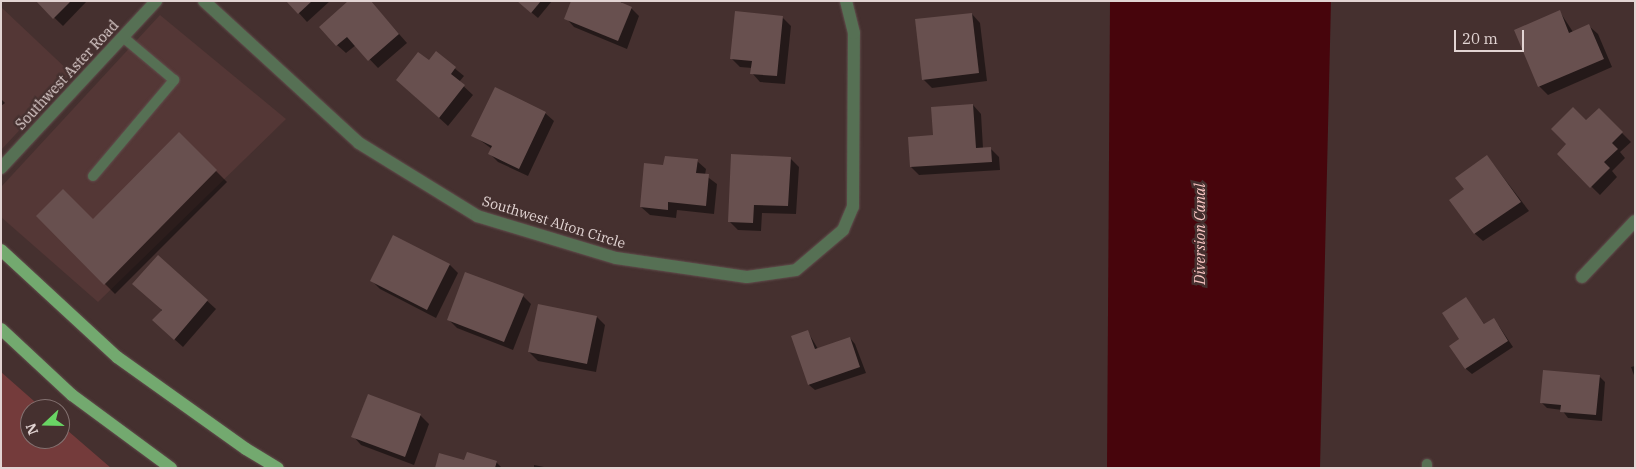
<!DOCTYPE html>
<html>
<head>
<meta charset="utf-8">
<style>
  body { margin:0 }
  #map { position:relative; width:1636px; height:469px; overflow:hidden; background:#45302f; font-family:"IBM Plex Serif",serif }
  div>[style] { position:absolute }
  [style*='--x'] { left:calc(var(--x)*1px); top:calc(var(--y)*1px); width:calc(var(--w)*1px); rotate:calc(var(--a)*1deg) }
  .built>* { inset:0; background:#543736 }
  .green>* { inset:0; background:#743b3b }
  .water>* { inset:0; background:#47050c }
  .shadow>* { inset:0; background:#0007 }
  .building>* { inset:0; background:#68504f }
  .roads { filter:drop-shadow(0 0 1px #614e4d) drop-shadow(0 0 1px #614e4d) }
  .lane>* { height:10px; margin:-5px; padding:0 5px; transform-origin:5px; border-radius:5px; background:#567054 }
  .street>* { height:12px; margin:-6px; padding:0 6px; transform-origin:6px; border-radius:6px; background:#567054 }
  .primary>* { height:12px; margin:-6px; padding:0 6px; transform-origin:6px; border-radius:6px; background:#73a96f }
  span { translate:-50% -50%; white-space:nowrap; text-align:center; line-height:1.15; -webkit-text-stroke:5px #45302f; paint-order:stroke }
  .street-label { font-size:14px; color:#e2d4d3 }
  .water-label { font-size:15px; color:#fac6c3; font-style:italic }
  .frame { position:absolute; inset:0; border:2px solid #e2d4d3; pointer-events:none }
  .north { position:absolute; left:20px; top:399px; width:50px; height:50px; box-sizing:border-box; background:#45302f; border:1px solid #847271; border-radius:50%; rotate:249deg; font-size:14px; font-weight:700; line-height:20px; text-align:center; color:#e2d4d3 }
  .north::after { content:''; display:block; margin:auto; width:18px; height:22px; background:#69d464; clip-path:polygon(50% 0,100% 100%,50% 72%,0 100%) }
  .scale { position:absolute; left:1454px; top:30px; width:70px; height:22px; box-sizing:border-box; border:2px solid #e2d4d3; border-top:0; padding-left:6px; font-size:15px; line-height:18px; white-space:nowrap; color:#e2d4d3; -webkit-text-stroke:4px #45302f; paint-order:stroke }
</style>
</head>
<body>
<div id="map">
  <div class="built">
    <div style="clip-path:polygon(1px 7px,72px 74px,1px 150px)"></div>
    <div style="clip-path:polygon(160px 15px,286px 119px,98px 302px,1px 217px,1px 187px)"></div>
  </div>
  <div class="green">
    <div style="clip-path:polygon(1px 372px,43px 409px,30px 409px,30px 439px,60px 439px,60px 424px,111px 468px,1px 468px)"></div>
  </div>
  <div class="water">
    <div style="clip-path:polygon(1110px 1px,1331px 1px,1320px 468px,1107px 468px)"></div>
  </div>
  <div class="shadow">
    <div style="clip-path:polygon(37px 1px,87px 1px,63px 26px)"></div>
    <div style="clip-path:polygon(288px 1px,330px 1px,307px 22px)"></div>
    <div style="clip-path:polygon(370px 1px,407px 43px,378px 68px,356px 45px,346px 53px,337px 45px)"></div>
    <div style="clip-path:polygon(518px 1px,552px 1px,538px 18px)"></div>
    <div style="clip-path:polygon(573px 1px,623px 1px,621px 4px,631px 8px,639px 16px,627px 49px,574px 27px,566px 18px)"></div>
    <div style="clip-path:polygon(1560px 12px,1573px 32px,1589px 26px,1598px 34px,1612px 67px,1548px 95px,1539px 86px)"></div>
    <div style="clip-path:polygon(972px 14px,980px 23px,987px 81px,932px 88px,923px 79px)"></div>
    <div style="clip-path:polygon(782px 17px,791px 26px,785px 84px,760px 82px,752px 73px,752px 68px,740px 67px,731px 58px)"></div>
    <div style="clip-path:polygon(436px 53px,464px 76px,459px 82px,473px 95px,448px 126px,406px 88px)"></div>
    <div style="clip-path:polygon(1px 99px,5px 103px,1px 106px)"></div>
    <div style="clip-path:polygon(973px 105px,981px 114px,983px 148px,990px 148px,999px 157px,1000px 170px,919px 175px,911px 167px,935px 136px)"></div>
    <div style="clip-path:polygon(1599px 110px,1631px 142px,1620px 152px,1625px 158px,1612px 171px,1617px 177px,1600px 195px,1558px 154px)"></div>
    <div style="clip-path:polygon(545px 113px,554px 121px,528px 176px,498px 162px,490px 154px,492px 149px,473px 135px)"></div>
    <div style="clip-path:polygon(179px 134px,227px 182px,115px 294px,37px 216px,93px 220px)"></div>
    <div style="clip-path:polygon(1487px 156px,1529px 211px,1483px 241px,1474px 233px,1465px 190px)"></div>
    <div style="clip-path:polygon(790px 158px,799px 167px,796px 214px,762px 213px,761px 231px,738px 230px,729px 221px)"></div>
    <div style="clip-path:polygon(697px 161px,706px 169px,705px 175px,717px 184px,714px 214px,677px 210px,676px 218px,650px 215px,641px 207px,665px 166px)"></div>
    <div style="clip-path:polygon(158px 256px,216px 309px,183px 347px,162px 328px)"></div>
    <div style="clip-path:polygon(450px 265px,458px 273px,436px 318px,380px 289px,372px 281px)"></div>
    <div style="clip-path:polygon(523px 296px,531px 304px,513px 350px,457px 328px,448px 319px)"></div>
    <div style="clip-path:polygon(1466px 299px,1485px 325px,1493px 320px,1499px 326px,1513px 347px,1472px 374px,1466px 369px,1461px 340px)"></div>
    <div style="clip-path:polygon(597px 317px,605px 325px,596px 372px,538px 361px,529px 352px)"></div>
    <div style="clip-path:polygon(808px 332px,818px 349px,850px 338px,855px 344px,866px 373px,815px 390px,809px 385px)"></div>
    <div style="clip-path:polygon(1635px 366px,1635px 378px,1631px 367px)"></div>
    <div style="clip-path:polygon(1599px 376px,1605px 382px,1602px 421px,1568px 418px,1562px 410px,1547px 408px,1541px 402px)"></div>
    <div style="clip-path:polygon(368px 395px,420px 415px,429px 424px,414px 465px,361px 445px,353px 436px)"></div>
    <div style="clip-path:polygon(465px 462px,496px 462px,502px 468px,436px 468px)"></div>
    <div style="clip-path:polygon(534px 465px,549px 468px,534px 468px)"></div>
  </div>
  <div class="building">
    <div style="clip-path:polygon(36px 1px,71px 1px,53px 19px)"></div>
    <div style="clip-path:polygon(286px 1px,312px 1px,298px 14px)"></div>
    <div style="clip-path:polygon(348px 1px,371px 1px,399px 34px,368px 61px,347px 37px,336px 46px,319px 27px)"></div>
    <div style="clip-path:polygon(517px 1px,541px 1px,531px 13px)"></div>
    <div style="clip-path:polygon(571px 1px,618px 1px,632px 7px,618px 41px,564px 19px)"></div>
    <div style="clip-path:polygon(1560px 10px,1569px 33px,1589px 24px,1604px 59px,1538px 87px,1514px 30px)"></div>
    <div style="clip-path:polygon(735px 11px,783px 16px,777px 76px,750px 74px,752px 61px,730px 59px)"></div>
    <div style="clip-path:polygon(972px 13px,979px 73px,922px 80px,915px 19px)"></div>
    <div style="clip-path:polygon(436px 51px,456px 67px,451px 74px,465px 85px,439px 118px,396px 80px,418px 52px,429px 60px)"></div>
    <div style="clip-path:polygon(495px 87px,546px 112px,519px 169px,488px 154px,492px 146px,471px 136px)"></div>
    <div style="clip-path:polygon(973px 104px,976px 148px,991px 147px,992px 162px,910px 167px,908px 137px,933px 135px,931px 107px)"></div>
    <div style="clip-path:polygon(1573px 107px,1586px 120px,1599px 108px,1623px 132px,1612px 143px,1618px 149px,1604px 162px,1610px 168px,1590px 188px,1557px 154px,1566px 144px,1551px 129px)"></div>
    <div style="clip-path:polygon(179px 132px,217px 170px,104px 285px,36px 216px,63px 189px,93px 219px)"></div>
    <div style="clip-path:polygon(731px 154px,791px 157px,788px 206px,754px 205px,753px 223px,728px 222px)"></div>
    <div style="clip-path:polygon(1487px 155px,1521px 202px,1474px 234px,1449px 200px,1464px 189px,1455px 178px)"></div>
    <div style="clip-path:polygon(665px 156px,698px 159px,696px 173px,709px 174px,706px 206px,668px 202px,668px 210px,640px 207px,644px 163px,663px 165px)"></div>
    <div style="clip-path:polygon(393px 235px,450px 264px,427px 310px,370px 281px)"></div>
    <div style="clip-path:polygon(158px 255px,208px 300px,174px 340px,152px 320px,162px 310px,132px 284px)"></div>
    <div style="clip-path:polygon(465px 272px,524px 294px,504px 342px,447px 320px)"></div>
    <div style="clip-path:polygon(1466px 297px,1484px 324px,1494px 318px,1508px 341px,1465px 369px,1449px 346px,1459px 339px,1442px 313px)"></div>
    <div style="clip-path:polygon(538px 304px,597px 316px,587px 364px,528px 352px)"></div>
    <div style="clip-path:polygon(808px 330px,815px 349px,850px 337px,860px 367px,808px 385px,791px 336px)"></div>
    <div style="clip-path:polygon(1543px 370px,1600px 375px,1596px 415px,1560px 412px,1561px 405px,1540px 403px)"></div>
    <div style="clip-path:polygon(368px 394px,421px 414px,405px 457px,351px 437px)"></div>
    <div style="clip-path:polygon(467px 452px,497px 461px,495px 468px,435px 468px,439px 453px,464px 460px)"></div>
  </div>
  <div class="roads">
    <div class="lane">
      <div style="--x:93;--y:176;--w:126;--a:-49.8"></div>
      <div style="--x:174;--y:80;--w:67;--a:-139.9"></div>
      <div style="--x:1427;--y:468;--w:4;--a:-90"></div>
    </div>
    <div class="street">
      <div style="--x:204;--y:1;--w:210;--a:42.5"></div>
      <div style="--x:359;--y:143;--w:139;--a:31.7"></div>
      <div style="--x:477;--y:216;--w:145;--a:16.8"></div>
      <div style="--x:616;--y:258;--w:132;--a:8.3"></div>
      <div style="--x:747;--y:277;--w:49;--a:-8.1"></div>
      <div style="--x:796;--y:270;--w:62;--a:-40.4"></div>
      <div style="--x:843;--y:230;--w:25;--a:-67"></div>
      <div style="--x:853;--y:207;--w:174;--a:-89.7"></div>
      <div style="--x:854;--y:33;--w:33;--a:-104"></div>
      <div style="--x:1;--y:168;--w:228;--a:-47.1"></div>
      <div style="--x:1582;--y:277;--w:77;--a:-46.6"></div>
    </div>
    <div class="primary">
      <div style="--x:1;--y:250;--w:158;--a:42.7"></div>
      <div style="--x:117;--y:357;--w:158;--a:35.5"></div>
      <div style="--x:246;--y:449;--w:37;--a:31"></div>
      <div style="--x:1;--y:329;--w:97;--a:42.9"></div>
      <div style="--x:72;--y:395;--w:123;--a:36.4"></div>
    </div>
  </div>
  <div class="street-label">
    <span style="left:67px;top:75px;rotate:-47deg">Southwest Aster Road</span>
    <span style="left:554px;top:222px;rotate:17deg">Southwest Alton Circle</span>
  </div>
  <div class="water-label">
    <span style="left:1200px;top:234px;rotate:-90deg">Diversion Canal</span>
  </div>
  <div class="frame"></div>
  <div class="north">N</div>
  <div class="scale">20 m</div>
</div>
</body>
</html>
